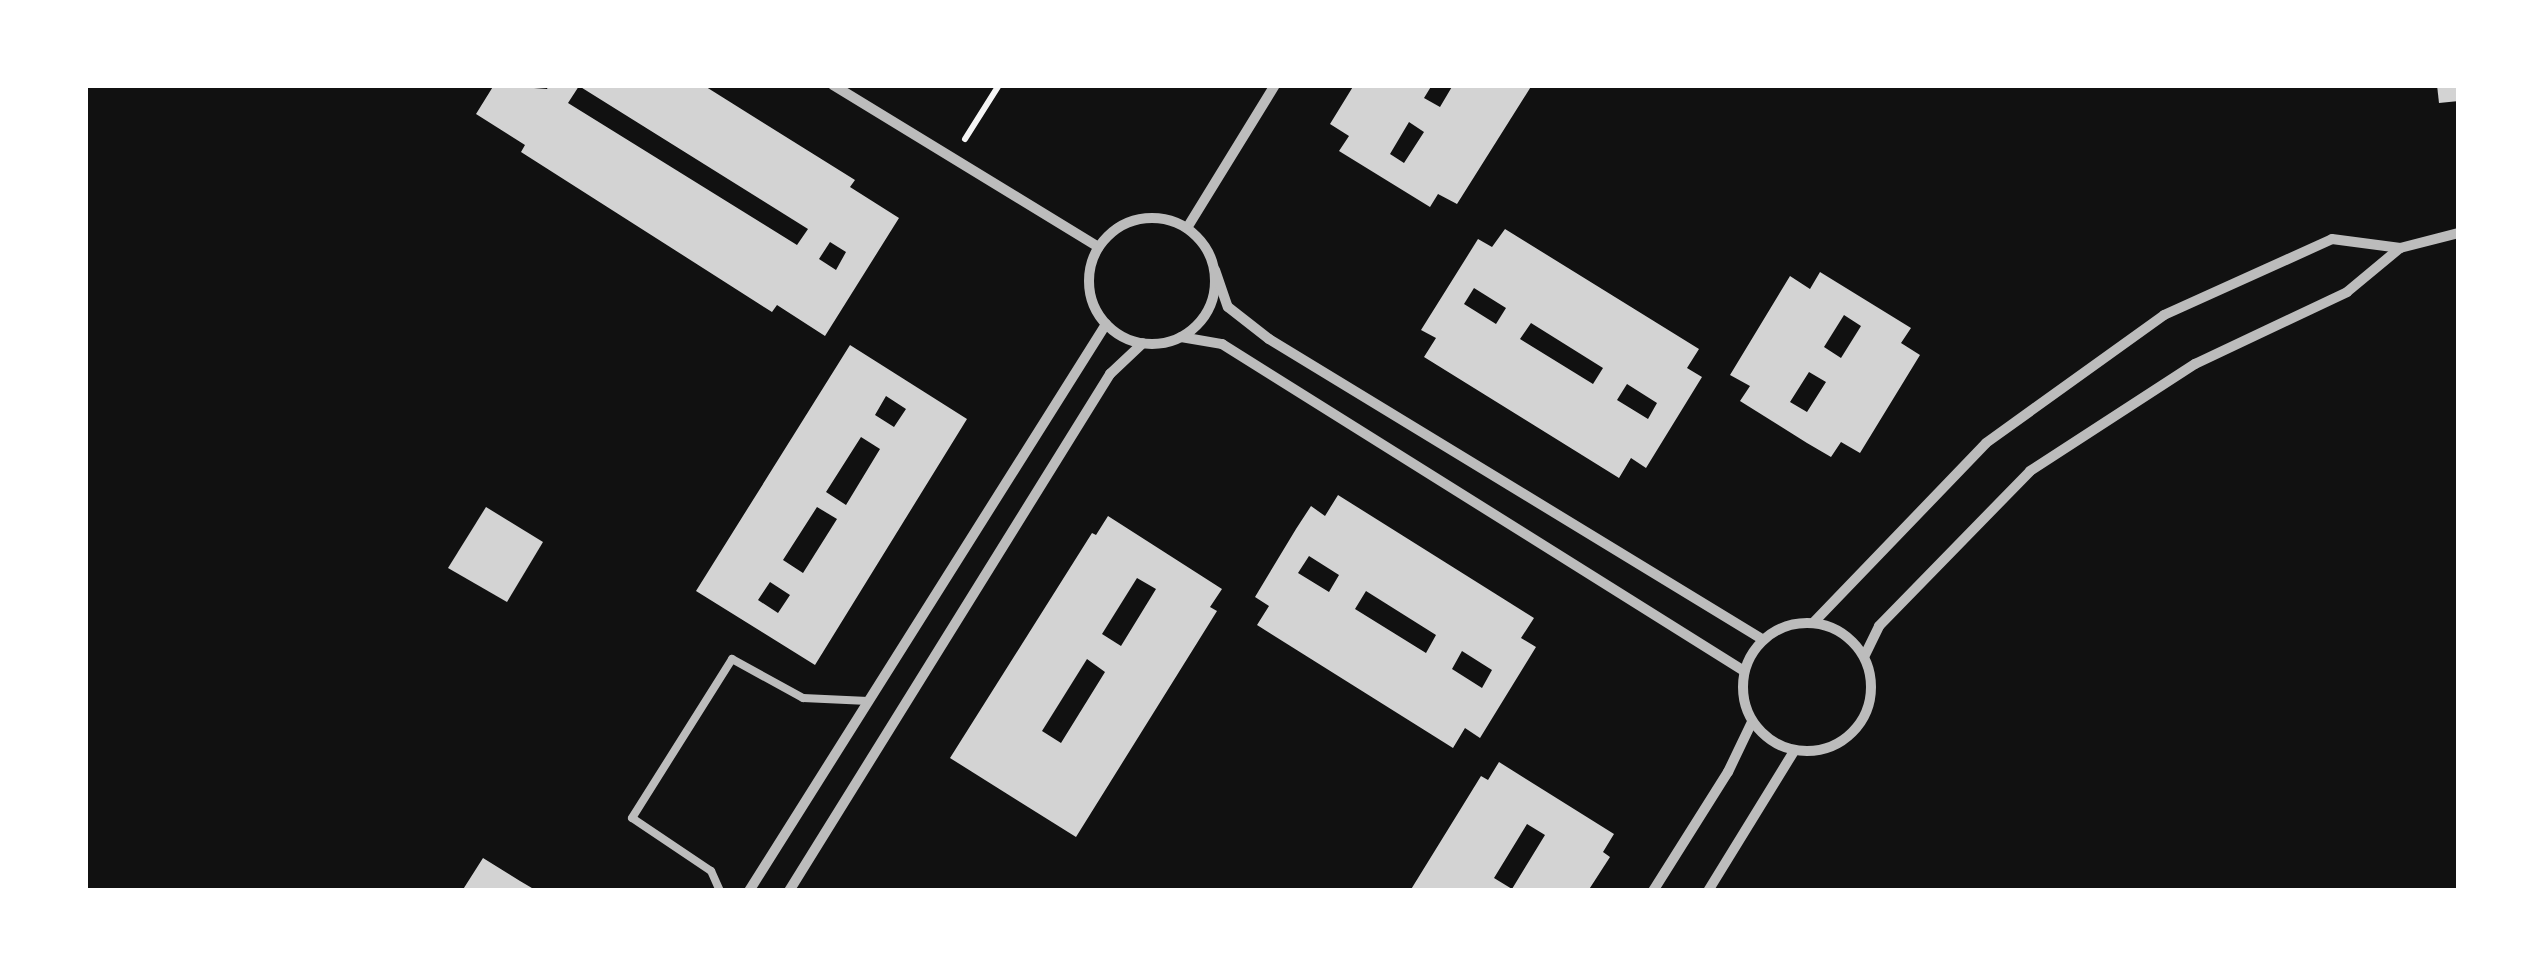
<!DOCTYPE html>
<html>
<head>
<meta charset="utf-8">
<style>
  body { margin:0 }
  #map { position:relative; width:2544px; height:976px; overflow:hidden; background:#111; font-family:Ubuntu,sans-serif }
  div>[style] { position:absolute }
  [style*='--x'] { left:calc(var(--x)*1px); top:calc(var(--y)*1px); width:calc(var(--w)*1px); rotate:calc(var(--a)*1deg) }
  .building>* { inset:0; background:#d3d3d3 }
  .path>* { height:6px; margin:-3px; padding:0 3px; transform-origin:3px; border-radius:3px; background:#f5f5f5 }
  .service>* { height:8px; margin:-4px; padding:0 4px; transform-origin:4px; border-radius:4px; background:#bcbcbc }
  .minor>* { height:10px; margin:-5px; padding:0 5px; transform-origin:5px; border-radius:5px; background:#bcbcbc }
  .minor>.ring { margin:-5px; padding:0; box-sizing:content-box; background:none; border:10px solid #bcbcbc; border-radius:50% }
  span { translate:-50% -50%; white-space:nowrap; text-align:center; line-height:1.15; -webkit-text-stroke:8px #fff; paint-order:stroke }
  .frame { position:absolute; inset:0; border:88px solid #fff; pointer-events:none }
</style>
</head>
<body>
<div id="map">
  <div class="building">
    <div style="clip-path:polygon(evenodd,494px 85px,547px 89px,549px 85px,703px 85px,855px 180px,850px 187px,899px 218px,825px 336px,777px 305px,772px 312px,521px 152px,525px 145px,476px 114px,494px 85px,579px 86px,808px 229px,797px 245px,568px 103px,579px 86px,494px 85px,830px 242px,846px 252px,836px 270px,819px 259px,830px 242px)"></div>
    <div style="clip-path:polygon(evenodd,1354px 85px,1432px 85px,1424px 98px,1440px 107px,1453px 85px,1532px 85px,1457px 204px,1438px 194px,1430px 207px,1339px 151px,1349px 136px,1330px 124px,1354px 85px,1409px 122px,1424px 132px,1404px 163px,1390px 154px,1409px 122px)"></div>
    <div style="clip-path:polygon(2437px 85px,2459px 85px,2459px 101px,2439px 103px)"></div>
    <div style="clip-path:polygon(evenodd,1505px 229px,1699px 349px,1687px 368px,1702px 377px,1646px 468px,1631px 458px,1619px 478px,1424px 357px,1436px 338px,1421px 330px,1463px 263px,1478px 239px,1492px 247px,1505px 229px,1474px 288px,1506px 308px,1496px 324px,1464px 304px,1474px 288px,1505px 229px,1531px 323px,1603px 368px,1593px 384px,1520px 339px,1531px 323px,1505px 229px,1627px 384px,1657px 403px,1648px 419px,1617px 400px,1627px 384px)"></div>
    <div style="clip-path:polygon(evenodd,1820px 272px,1911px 328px,1901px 343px,1920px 355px,1860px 453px,1841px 442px,1831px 457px,1807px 443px,1740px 401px,1750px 386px,1730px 375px,1790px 276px,1810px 289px,1820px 272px,1844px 315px,1861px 326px,1841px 358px,1824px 347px,1844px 315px,1820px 272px,1809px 372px,1826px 382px,1807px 412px,1790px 402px,1809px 372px)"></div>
    <div style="clip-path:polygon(evenodd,850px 345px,967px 419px,815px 665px,696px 591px,850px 345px,886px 396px,906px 409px,894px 427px,875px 415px,886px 396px,850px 345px,861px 437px,880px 449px,846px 505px,826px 492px,861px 437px,850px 345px,817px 507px,837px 519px,803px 573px,783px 560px,817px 507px,850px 345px,770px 582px,790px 595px,778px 613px,758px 600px,770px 582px)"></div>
    <div style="clip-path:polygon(evenodd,1338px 495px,1534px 618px,1521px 638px,1536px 647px,1480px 738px,1465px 728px,1453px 748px,1257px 625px,1269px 606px,1255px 597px,1296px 529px,1311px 506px,1325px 516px,1338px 495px,1309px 556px,1339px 575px,1329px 592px,1298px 573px,1309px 556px,1338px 495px,1366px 591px,1436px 635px,1426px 653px,1355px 609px,1366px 591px,1338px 495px,1462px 651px,1492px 670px,1482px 688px,1452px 669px,1462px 651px)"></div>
    <div style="clip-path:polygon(486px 507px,543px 542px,507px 602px,448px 568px)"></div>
    <div style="clip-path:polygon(evenodd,1108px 516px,1222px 589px,1210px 607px,1217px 611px,1076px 837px,950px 758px,1092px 533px,1096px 535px,1108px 516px,1137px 578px,1156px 589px,1121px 646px,1102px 634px,1137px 578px,1108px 516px,1087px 659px,1105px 672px,1061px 743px,1042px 731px,1087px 659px)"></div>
    <div style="clip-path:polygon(evenodd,1499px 762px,1614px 834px,1603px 852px,1610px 857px,1588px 891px,1410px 891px,1481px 776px,1488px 780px,1499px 762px,1527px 824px,1545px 835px,1512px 889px,1494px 878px,1527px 824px)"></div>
    <div style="clip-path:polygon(483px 858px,520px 881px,537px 891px,462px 891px)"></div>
  </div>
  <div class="path">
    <div style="--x:965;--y:139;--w:64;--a:-57.8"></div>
  </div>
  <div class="service">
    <div style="--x:720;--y:891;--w:22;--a:-114"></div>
    <div style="--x:711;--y:871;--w:95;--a:-146.1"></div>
    <div style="--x:632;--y:818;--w:188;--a:-57.8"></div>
    <div style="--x:732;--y:659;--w:81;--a:28.8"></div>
    <div style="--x:803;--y:698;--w:65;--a:2.6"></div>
  </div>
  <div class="minor">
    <div style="--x:833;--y:85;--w:311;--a:31.4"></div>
    <div class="ring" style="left:1089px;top:218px;width:116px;height:116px"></div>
    <div style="--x:1187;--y:228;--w:168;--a:-58.4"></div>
    <div style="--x:1215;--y:270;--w:39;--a:71"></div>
    <div style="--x:1228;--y:307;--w:52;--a:38"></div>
    <div style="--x:1269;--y:339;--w:577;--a:31.32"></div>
    <div style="--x:1181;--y:337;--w:42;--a:9.7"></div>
    <div style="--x:1222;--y:344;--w:616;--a:32.06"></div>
    <div style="--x:1814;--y:622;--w:248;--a:-46.1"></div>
    <div style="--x:1986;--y:443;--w:219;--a:-35.7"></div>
    <div style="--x:2164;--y:315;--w:184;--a:-24.3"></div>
    <div style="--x:2332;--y:239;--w:69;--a:7.5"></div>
    <div style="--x:2400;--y:248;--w:61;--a:-14.3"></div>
    <div class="ring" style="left:1743px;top:623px;width:118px;height:118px"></div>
    <div style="--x:1865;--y:655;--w:32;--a:-64"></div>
    <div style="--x:1879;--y:626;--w:216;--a:-45.7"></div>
    <div style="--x:2030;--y:471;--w:197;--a:-33"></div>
    <div style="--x:2195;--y:364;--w:168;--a:-25.3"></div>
    <div style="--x:2347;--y:292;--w:69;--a:-39.7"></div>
    <div style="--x:749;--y:891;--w:670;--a:-57.8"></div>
    <div style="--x:789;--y:891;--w:609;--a:-58.16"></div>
    <div style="--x:1110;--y:374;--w:45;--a:-43.2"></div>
    <div style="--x:1653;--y:891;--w:141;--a:-57.8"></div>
    <div style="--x:1728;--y:772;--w:55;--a:-64.4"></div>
    <div style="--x:1708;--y:891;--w:164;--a:-58.4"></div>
  </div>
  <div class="frame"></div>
</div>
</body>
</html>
